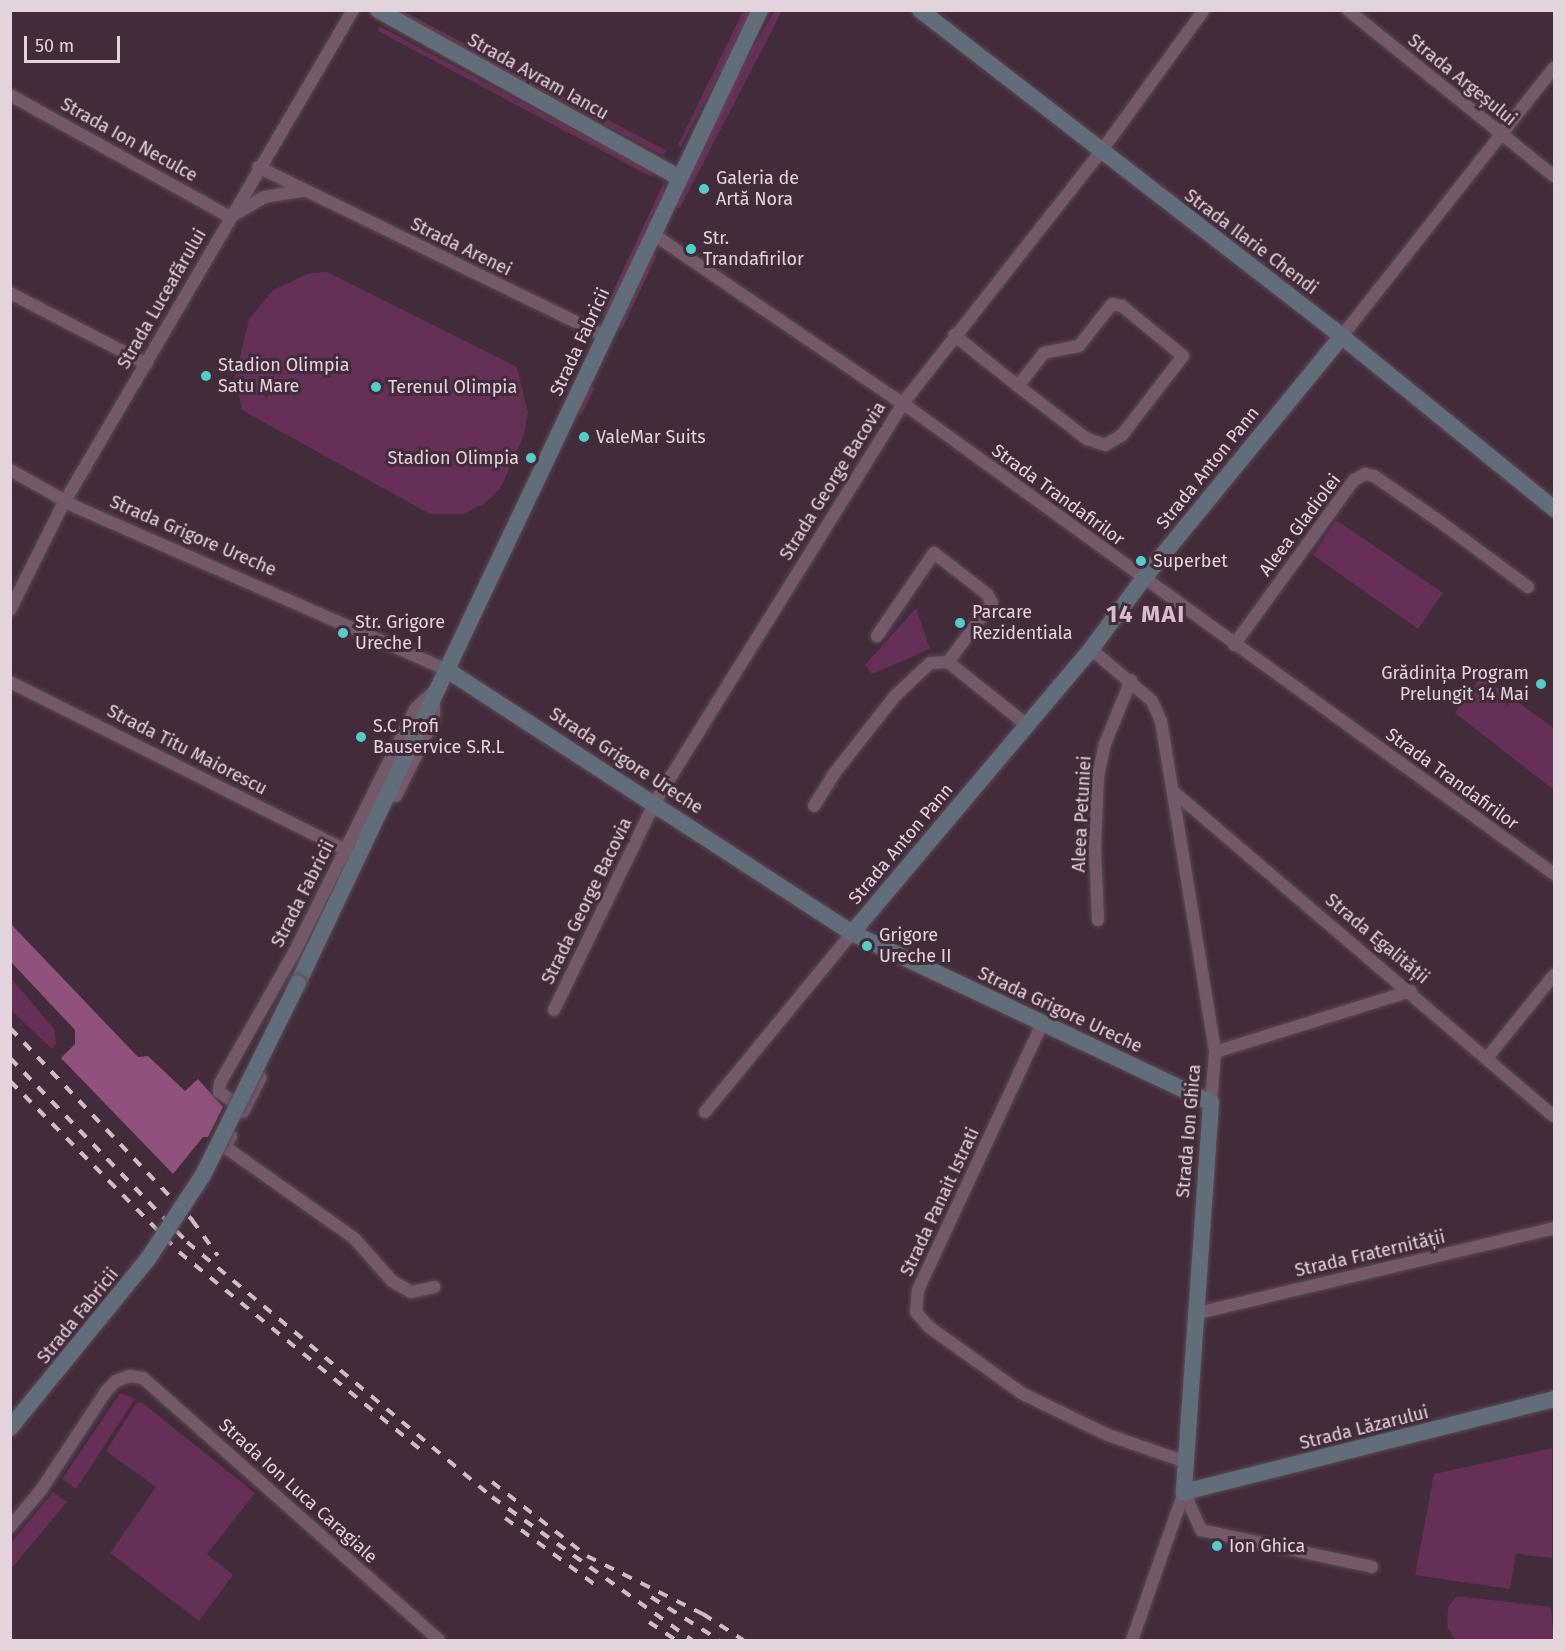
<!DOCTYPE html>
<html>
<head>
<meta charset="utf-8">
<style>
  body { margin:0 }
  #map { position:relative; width:1565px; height:1651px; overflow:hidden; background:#422b3a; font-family:"Fira Sans",sans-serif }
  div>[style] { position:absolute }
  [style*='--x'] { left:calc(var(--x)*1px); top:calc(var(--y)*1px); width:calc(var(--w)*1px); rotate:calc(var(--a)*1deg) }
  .green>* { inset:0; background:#662f55 }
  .forest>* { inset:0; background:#8e527b }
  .roads { filter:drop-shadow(0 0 2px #5c4956) drop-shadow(0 0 2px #5c4956) }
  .street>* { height:12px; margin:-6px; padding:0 6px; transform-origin:6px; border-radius:6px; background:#74596a }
  .secondary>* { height:16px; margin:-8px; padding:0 8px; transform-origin:8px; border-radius:8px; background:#616e79 }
  .rail>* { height:4px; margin-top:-2px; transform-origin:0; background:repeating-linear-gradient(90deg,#cebdc7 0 10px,transparent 0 20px) }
  .bridges { filter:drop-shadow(0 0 2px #5c4956) drop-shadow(0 0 2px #5c4956) }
  .secondary-bridge>* { height:16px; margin:-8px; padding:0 8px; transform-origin:8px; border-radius:8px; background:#616e79 }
  .dots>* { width:16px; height:16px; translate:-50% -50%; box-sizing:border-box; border:3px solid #422b3a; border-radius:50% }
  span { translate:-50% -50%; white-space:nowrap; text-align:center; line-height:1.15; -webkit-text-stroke:6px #422b3a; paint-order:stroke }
  .street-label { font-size:18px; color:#e3d3dd }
  .poi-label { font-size:18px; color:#e3d3dd }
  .left { translate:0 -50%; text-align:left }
  .right { translate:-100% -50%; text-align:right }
  .district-label { font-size:24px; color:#dbbccf; font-weight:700; letter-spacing:1.5px }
  .frame { position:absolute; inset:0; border:12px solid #e3d3dd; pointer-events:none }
  .scale { position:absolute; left:24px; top:36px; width:96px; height:27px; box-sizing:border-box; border:3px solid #e3d3dd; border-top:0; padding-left:8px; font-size:18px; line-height:21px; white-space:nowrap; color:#e3d3dd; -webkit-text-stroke:4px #422b3a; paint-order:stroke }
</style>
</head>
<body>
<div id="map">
  <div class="green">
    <div style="clip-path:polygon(393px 11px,403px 11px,667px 151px,662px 155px)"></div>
    <div style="clip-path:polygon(743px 11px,753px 11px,680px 148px,678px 145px)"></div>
    <div style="clip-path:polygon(774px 11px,782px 11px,680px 208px,675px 207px,728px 93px)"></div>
    <div style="clip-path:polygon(379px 26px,653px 172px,651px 177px,378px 31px)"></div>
    <div style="clip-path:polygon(663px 184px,665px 189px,609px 314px,601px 317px)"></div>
    <div style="clip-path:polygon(653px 255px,656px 257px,622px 329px,618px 327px)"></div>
    <div style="clip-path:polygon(327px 272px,517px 367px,528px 413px,524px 435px,500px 489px,484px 504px,463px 514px,430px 514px,242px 410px,235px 378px,249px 319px,273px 290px,310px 273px)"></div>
    <div style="clip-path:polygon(590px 386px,595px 388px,581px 416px,578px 414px)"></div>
    <div style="clip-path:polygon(1336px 520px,1443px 593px,1418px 629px,1313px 555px)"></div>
    <div style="clip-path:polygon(916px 608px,930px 649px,872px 674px,865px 665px)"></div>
    <div style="clip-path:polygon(1481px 676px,1554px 728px,1554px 790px,1455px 713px)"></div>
    <div style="clip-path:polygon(11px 978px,54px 1029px,56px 1044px,52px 1049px,11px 1010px)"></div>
    <div style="clip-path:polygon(120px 1393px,135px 1399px,76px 1489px,62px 1479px)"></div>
    <div style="clip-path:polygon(141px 1402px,255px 1493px,207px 1554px,233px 1575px,199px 1621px,110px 1553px,156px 1487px,106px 1451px,136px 1404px)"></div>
    <div style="clip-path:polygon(1552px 1448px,1552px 1558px,1516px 1554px,1510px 1589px,1415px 1575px,1434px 1474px)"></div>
    <div style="clip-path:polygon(53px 1492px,67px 1502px,11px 1569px,11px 1543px)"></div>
    <div style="clip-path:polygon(1457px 1596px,1551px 1607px,1554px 1640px,1455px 1640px,1447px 1626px,1448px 1607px)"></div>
  </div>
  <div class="forest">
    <div style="clip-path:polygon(10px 923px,138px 1057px,148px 1056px,185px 1091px,198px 1079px,223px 1107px,208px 1137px,203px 1137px,173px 1174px,61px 1058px,75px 1044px,75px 1030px,11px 962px)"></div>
  </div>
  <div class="roads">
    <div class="street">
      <div style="--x:1348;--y:10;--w:265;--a:38.9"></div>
      <div style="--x:10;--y:95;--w:252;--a:29"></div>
      <div style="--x:230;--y:217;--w:39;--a:-30"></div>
      <div style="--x:264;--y:197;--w:38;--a:-9"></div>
      <div style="--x:258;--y:167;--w:385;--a:26"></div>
      <div style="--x:653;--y:234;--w:308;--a:34.2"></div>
      <div style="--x:908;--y:407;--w:797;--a:35.86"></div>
      <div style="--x:10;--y:293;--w:154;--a:27.4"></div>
      <div style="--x:954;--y:335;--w:82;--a:38.6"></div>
      <div style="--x:1018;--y:386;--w:87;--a:37.5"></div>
      <div style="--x:1087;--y:439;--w:19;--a:18"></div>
      <div style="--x:1105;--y:445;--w:20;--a:-30"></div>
      <div style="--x:1122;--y:435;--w:100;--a:-52.3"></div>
      <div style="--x:1183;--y:356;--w:79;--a:-140.7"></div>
      <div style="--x:1122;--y:306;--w:10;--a:-169"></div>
      <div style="--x:1112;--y:304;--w:53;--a:128.2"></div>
      <div style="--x:1079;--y:346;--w:36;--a:169"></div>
      <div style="--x:1044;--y:353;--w:42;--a:128.2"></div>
      <div style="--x:1342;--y:336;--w:342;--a:-51.7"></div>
      <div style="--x:10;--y:470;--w:76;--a:29.3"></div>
      <div style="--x:76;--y:507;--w:405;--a:23.7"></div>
      <div style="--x:10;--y:610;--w:114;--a:-63.4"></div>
      <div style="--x:61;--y:508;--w:577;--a:-59.61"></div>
      <div style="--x:877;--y:636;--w:101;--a:-55.5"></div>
      <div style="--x:934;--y:553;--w:67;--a:37.7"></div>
      <div style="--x:987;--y:594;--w:10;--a:61"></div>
      <div style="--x:992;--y:603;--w:74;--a:126.7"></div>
      <div style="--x:1234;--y:645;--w:204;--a:-54"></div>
      <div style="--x:1354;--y:480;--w:13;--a:-29"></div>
      <div style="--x:1365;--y:474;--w:9;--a:13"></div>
      <div style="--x:1374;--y:476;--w:79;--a:34.7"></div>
      <div style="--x:1439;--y:521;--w:111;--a:36.6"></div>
      <div style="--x:1091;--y:649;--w:80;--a:40.4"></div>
      <div style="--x:1152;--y:701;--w:22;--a:66"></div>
      <div style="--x:1161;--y:721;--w:335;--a:80.7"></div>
      <div style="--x:1215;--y:1052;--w:51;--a:94.5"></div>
      <div style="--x:10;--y:682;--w:377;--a:26.6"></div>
      <div style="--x:1174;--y:792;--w:499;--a:40.5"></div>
      <div style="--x:396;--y:796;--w:86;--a:-63.7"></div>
      <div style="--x:434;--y:719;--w:19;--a:-90"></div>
      <div style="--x:814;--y:806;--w:36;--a:-58"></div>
      <div style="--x:833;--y:775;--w:100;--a:-51.9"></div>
      <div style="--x:895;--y:696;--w:48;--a:-43.3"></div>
      <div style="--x:930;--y:663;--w:18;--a:-3"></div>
      <div style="--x:948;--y:662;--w:101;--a:38.6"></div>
      <div style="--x:1098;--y:920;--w:73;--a:-92.4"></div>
      <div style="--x:1095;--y:847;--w:71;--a:-87.6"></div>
      <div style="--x:1098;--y:776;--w:33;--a:-78"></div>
      <div style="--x:1105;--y:744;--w:69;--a:-67.9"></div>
      <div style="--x:554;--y:1010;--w:231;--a:-64.1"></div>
      <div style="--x:655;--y:802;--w:470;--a:-58.1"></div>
      <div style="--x:903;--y:403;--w:318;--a:-51.8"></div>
      <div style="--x:1100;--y:153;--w:177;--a:-54"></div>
      <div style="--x:1042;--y:1024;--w:293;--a:115"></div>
      <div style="--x:918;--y:1290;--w:22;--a:95"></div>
      <div style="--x:916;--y:1312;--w:20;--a:49"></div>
      <div style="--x:929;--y:1327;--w:115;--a:35.5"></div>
      <div style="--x:1023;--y:1394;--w:94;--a:25.8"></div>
      <div style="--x:1108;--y:1435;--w:79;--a:19.1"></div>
      <div style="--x:1215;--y:1052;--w:205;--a:-17.3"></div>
      <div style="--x:1487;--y:1058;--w:107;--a:-51.1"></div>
      <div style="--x:247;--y:1098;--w:13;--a:162"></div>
      <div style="--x:235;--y:1102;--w:10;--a:-151"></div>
      <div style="--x:226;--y:1097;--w:9;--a:-144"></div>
      <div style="--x:219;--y:1092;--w:9;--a:-84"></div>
      <div style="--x:220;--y:1083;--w:150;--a:-60.4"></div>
      <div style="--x:294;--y:953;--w:272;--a:-63.6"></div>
      <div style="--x:415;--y:709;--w:25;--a:-43"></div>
      <div style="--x:243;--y:1112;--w:39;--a:-63"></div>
      <div style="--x:705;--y:1112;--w:232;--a:-50.6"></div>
      <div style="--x:231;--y:1136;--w:13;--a:119"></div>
      <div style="--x:225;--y:1147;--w:158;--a:35.2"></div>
      <div style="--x:354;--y:1238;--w:57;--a:48.5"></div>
      <div style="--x:392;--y:1281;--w:22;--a:30"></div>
      <div style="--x:411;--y:1292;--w:24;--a:-12"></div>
      <div style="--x:1194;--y:1314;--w:370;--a:-13.4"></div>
      <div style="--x:1184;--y:1492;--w:42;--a:65.9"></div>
      <div style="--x:1201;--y:1530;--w:175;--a:12.2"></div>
      <div style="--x:10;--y:1527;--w:48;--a:-50"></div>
      <div style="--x:41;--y:1490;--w:120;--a:-56.6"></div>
      <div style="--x:107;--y:1390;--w:13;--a:-45"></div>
      <div style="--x:116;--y:1381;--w:15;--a:-20"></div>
      <div style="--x:130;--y:1376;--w:13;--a:9"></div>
      <div style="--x:143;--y:1378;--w:395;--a:41.5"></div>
      <div style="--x:1132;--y:1640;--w:157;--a:-70.6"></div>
    </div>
    <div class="secondary">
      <div style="--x:378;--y:10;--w:343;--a:29.1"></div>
      <div style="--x:920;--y:10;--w:523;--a:37.7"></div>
      <div style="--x:1334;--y:330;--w:284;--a:39.1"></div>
      <div style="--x:447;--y:670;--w:483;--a:33"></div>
      <div style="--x:852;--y:933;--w:397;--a:25.3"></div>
      <div style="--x:1211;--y:1103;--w:390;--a:94"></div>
      <div style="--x:1184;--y:1492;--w:382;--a:-14.1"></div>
      <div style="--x:852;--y:933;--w:371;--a:-49.9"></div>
      <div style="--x:1091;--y:649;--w:89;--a:-53.3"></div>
      <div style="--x:1144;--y:578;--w:313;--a:-50.7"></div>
      <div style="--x:298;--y:983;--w:1077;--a:-64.6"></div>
    </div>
  </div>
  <div class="rail">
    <div style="--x:10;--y:1028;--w:265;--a:46.5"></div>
    <div style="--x:192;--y:1220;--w:44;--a:54.2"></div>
    <div style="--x:10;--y:1058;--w:255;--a:46.1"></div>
    <div style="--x:187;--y:1242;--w:398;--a:39.9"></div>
    <div style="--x:492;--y:1497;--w:246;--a:35.6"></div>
    <div style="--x:10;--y:1081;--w:240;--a:45.3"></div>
    <div style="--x:179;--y:1252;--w:319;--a:39.3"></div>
    <div style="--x:492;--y:1482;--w:120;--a:37.9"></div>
    <div style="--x:587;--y:1556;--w:130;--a:26.6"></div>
    <div style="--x:703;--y:1614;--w:48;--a:33"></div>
    <div style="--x:505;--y:1518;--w:111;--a:36.6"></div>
    <div style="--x:651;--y:1597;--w:80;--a:32.3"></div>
    <div style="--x:649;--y:1622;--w:32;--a:34"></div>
  </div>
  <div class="bridges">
    <div class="secondary-bridge">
      <div style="--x:10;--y:1428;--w:218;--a:-50.8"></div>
      <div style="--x:148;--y:1259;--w:100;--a:-56.8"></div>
      <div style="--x:203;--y:1175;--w:214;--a:-63.7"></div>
    </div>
  </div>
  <div class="dots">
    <div style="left:704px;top:189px;background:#54cdc7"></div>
    <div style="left:691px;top:249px;background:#54cdc7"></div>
    <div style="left:206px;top:376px;background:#54cdc7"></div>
    <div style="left:376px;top:387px;background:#54cdc7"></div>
    <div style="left:584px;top:437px;background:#54cdc7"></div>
    <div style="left:531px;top:458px;background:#54cdc7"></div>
    <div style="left:1141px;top:561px;background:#54cdc7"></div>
    <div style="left:960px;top:623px;background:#54cdc7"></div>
    <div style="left:343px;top:633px;background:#54cdc7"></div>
    <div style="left:1541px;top:684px;background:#54cdc7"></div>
    <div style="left:361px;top:737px;background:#54cdc7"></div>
    <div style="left:867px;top:946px;background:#54cdc7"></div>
    <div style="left:1217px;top:1546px;background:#54cdc7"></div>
  </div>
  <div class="street-label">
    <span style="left:538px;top:77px;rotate:29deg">Strada Avram Iancu</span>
    <span style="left:1462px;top:80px;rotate:39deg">Strada Argeșului</span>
    <span style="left:129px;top:140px;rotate:29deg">Strada Ion Neculce</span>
    <span style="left:1251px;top:242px;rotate:37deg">Strada Ilarie Chendi</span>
    <span style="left:461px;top:247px;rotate:26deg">Strada Arenei</span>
    <span style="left:162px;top:299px;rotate:-60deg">Strada Luceafărului</span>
    <span style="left:580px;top:342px;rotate:-65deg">Strada Fabricii</span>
    <span style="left:1208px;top:468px;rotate:-51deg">Strada Anton Pann</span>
    <span style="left:833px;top:481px;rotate:-58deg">Strada George Bacovia</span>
    <span style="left:1058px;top:495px;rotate:36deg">Strada Trandafirilor</span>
    <span style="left:1300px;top:525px;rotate:-53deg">Aleea Gladiolei</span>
    <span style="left:193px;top:536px;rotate:23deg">Strada Grigore Ureche</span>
    <span style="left:187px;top:750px;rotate:27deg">Strada Titu Maiorescu</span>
    <span style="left:626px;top:761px;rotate:33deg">Strada Grigore Ureche</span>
    <span style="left:1452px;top:779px;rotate:36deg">Strada Trandafirilor</span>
    <span style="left:1082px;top:814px;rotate:-87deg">Aleea Petuniei</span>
    <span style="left:901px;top:844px;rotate:-50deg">Strada Anton Pann</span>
    <span style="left:303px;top:894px;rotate:-63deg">Strada Fabricii</span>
    <span style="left:587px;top:901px;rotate:-64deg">Strada George Bacovia</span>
    <span style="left:1377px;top:939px;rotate:40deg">Strada Egalității</span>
    <span style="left:1060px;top:1010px;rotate:25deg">Strada Grigore Ureche</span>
    <span style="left:1189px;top:1131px;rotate:-85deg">Strada Ion Ghica</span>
    <span style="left:940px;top:1202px;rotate:-65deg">Strada Panait Istrati</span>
    <span style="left:1370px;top:1254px;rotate:-13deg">Strada Fraternității</span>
    <span style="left:78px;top:1316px;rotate:-51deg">Strada Fabricii</span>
    <span style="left:1364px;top:1428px;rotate:-14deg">Strada Lăzarului</span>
    <span style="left:298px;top:1491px;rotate:42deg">Strada Ion Luca Caragiale</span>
  </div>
  <div class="poi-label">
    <span class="left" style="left:716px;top:189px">Galeria de<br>Artă Nora</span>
    <span class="left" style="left:703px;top:249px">Str.<br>Trandafirilor</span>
    <span class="left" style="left:218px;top:376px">Stadion Olimpia<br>Satu Mare</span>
    <span class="left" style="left:388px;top:387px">Terenul Olimpia</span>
    <span class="left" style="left:596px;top:437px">ValeMar Suits</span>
    <span class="right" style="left:519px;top:458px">Stadion Olimpia</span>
    <span class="left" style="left:1153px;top:561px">Superbet</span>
    <span class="left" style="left:972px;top:623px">Parcare<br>Rezidentiala</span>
    <span class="left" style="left:355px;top:633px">Str. Grigore<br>Ureche I</span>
    <span class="right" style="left:1529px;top:684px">Grădinița Program<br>Prelungit 14 Mai</span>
    <span class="left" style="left:373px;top:737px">S.C Profi<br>Bauservice S.R.L</span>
    <span class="left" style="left:879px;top:946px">Grigore<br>Ureche II</span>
    <span class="left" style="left:1229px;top:1546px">Ion Ghica</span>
  </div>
  <div class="district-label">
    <span style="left:1146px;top:615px">14 MAI</span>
  </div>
  <div class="frame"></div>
  <div class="scale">50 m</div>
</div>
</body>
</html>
